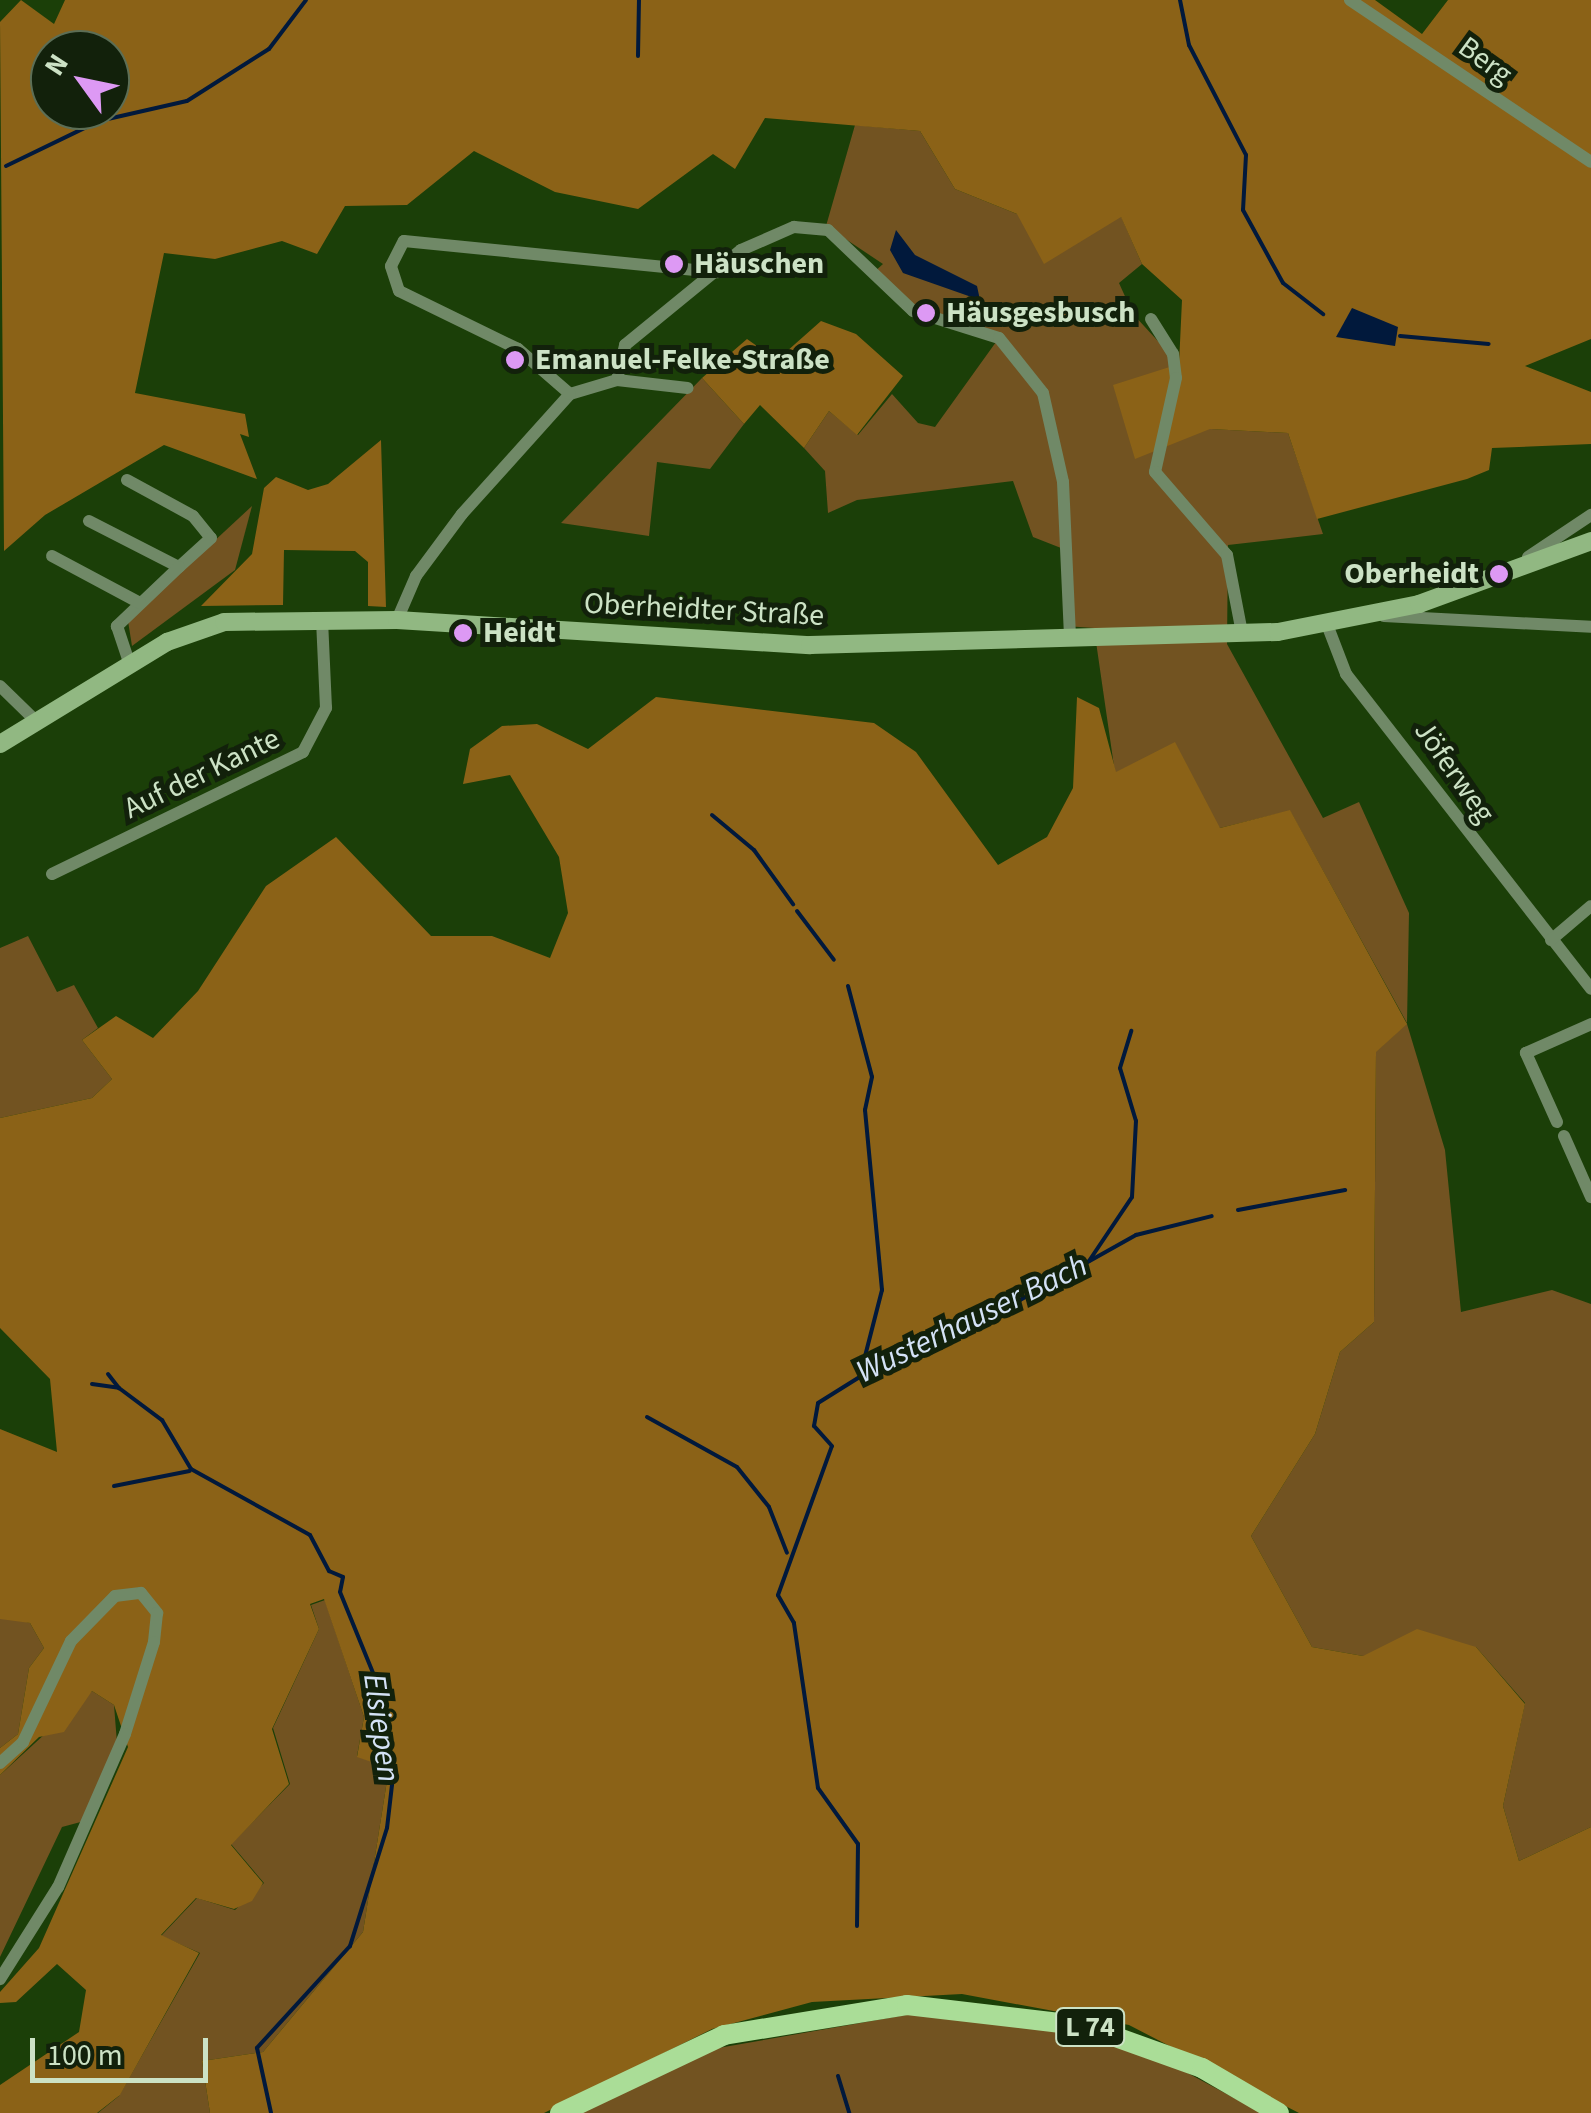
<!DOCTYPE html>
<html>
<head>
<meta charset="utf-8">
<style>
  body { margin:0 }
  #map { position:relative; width:1591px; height:2113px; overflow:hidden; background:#1b3f08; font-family:"Source Sans 3",sans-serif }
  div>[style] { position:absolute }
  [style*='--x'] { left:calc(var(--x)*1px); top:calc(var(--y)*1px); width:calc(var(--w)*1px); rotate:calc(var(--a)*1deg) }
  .green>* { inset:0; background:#725321 }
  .forest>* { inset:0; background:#8b6217 }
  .water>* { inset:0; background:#01193c }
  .stream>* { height:4px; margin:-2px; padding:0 2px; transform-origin:2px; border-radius:2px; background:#01193c }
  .street>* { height:12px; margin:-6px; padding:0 6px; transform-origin:6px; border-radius:6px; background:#708967 }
  .secondary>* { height:18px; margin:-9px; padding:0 9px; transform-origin:9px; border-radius:9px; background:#91b882 }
  .primary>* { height:20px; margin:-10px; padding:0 10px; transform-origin:10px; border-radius:10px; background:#aadd97 }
  .dots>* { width:28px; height:28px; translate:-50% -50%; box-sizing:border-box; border:5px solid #12210b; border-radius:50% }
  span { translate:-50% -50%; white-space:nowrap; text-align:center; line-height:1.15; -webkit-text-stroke:10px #12210b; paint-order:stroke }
  .shield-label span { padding:2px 8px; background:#12210b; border:2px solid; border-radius:8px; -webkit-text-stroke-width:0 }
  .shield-label { font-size:28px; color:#cce2c5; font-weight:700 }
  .street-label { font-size:30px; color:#cce2c5 }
  .poi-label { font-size:30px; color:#cce2c5; font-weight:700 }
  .left { translate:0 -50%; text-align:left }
  .right { translate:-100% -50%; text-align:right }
  .water-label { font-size:32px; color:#d4e2f6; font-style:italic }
  .north { position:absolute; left:30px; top:30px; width:100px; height:100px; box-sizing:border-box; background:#12210b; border:2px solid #5c6e55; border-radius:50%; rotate:303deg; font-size:28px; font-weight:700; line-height:40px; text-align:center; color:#cce2c5 }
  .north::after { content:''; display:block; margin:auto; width:35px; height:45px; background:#dd99f4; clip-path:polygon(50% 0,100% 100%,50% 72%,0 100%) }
  .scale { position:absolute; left:30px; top:2038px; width:178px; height:45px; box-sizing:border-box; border:5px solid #cce2c5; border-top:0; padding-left:12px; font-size:30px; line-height:35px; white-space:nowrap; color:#cce2c5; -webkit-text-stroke:8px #12210b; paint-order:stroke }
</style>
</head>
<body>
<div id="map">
  <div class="green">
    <div style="clip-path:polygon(855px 125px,920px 131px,955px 189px,1017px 214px,1121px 216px,1142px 264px,1119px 283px,1133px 314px,1179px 364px,1211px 429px,1288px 433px,1323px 534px,1228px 545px,1227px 644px,1323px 818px,1359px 802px,1409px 913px,1407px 1024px,1445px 1150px,1461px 1312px,1552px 1290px,1591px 1304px,1591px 1827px,1519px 1861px,1503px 1806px,1525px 1703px,1476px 1647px,1363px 1656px,1312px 1647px,1251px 1536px,1315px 1434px,1340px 1352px,1374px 1322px,1376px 1051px,1407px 1023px,1290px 811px,1220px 828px,1115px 773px,1094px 628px,1065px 626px,1061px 548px,1033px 537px,1013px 481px,857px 500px,828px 513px,825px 471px,804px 448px,829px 411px,858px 435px,892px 394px,918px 423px,935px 427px,996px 342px,923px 314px,873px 273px,883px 264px,826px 226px)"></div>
    <div style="clip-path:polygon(702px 378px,744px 424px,710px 469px,657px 462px,649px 536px,561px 523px)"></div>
    <div style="clip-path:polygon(252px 506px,235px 570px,132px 646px,128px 621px)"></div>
    <div style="clip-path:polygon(28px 936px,57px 992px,74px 985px,98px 1028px,82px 1040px,112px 1079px,92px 1098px,0 1118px,0 948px)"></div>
    <div style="clip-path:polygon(325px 1600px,364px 1717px,357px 1756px,389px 1768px,363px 1932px,263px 2052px,202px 2061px,210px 2113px,98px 2113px,119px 2096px,200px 1953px,161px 1936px,197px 1898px,235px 1910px,264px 1883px,231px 1844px,290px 1784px,273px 1728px,319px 1629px,311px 1605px)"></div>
    <div style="clip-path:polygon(8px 1617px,30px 1623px,44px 1648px,29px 1668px,18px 1734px,0 1748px,0 1619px)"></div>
    <div style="clip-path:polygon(92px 1691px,114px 1705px,117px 1743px,88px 1820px,62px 1827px,0 1957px,0 1775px)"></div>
    <div style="clip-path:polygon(917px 2013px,1087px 2036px,1167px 2062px,1262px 2113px,578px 2113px,701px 2051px)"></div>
  </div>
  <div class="forest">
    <div style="clip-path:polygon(evenodd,21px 0,54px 24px,65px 0,1375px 0,1422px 34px,1448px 0,1591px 0,1591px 339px,1525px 366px,1591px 392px,1591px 444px,1492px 448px,1489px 470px,1467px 479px,1317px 519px,1288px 433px,1210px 429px,1135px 459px,1113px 385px,1179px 364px,1182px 300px,1142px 264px,1121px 217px,1044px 264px,1017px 214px,955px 189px,920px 131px,765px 118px,735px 169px,713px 154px,638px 209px,555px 192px,474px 151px,407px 205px,345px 206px,317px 254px,282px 241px,215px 259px,164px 253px,135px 393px,245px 414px,249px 437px,240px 434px,257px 479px,164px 445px,45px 515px,4px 551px,0 22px,21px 0,50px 50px,110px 50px,110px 110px,50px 110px,50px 50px)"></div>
    <div style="clip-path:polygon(821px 321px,856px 334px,903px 376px,857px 435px,829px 411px,804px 448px,760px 405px,744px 424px,702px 378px,747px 339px,777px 360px)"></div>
    <div style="clip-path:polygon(381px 440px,386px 607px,368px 606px,368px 562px,355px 551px,284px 550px,283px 605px,201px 606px,252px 554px,264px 488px,276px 477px,308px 490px,328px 484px)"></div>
    <div style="clip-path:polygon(656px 697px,874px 723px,916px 752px,998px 865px,1047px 837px,1073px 788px,1077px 697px,1099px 708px,1116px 772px,1175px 742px,1220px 828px,1290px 810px,1407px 1024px,1376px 1052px,1374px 1322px,1340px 1352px,1315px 1434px,1251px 1536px,1312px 1647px,1363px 1656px,1417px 1629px,1476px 1647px,1525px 1704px,1503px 1806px,1519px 1861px,1591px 1827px,1591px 2113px,1299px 2113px,1129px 2025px,962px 1994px,812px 2002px,712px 2029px,544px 2113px,210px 2113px,202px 2061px,263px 2052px,363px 1932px,389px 1768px,357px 1757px,364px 1717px,324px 1599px,310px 1604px,319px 1629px,272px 1729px,289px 1784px,231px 1845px,263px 1883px,252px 1901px,234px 1909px,196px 1898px,161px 1935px,199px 1953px,120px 2095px,97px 2113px,0 2113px,0 2085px,79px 2032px,86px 1990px,57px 1964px,16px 2002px,0 2003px,0 1992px,39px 1948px,128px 1747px,114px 1705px,92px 1691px,64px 1732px,39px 1737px,0 1775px,0 1748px,18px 1734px,29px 1668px,44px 1648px,30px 1623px,0 1619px,0 1429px,57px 1452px,50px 1379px,0 1328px,0 1118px,92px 1098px,112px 1079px,82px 1040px,116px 1016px,153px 1038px,198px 991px,266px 886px,336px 837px,431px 936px,492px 936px,550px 958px,568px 913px,559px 857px,510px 775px,463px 784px,470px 749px,502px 726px,537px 724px,588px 749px)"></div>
  </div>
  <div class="water">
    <div style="clip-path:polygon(896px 230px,915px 255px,977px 286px,980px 300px,903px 273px,890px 250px)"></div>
    <div style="clip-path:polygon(1352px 308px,1398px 327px,1395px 346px,1336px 337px)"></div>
  </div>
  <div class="stream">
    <div style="--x:1180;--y:0;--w:46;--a:78.7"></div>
    <div style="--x:1189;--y:45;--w:124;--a:62.6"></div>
    <div style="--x:1246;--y:155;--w:55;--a:93.1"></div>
    <div style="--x:1243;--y:210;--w:83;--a:61.3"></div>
    <div style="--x:1283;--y:283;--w:51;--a:37.8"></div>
    <div style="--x:638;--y:56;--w:56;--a:-89"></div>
    <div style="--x:6;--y:166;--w:103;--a:-25.8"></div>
    <div style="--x:99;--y:121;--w:90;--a:-12.8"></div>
    <div style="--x:187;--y:101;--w:97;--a:-32.4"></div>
    <div style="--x:269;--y:49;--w:61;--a:-52.9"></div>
    <div style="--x:1400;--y:336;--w:89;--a:5.1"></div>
    <div style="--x:712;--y:815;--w:55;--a:39.8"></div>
    <div style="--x:754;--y:850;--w:67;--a:54.2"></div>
    <div style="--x:797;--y:911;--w:61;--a:52.9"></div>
    <div style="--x:848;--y:986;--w:94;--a:75.2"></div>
    <div style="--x:872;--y:1077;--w:34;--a:102"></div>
    <div style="--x:865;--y:1110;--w:181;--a:84.6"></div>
    <div style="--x:882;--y:1290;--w:81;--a:104.4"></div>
    <div style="--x:1238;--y:1210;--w:109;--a:-10.6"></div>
    <div style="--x:1089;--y:1261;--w:77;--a:-56.1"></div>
    <div style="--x:1132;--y:1197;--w:76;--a:-87"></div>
    <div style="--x:1136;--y:1121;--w:55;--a:-106.8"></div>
    <div style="--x:1120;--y:1068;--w:39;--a:-73"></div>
    <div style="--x:108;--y:1374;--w:18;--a:52"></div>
    <div style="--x:92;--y:1384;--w:27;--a:8"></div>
    <div style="--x:119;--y:1388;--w:54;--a:36.7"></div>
    <div style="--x:162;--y:1420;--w:57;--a:59.4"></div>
    <div style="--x:191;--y:1469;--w:136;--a:29"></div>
    <div style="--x:310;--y:1535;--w:41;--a:62.2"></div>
    <div style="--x:329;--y:1571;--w:15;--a:23"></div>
    <div style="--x:343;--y:1577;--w:15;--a:101"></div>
    <div style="--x:340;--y:1592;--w:111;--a:67.8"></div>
    <div style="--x:382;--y:1695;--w:64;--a:90.9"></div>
    <div style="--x:381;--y:1759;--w:28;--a:67"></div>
    <div style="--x:392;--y:1785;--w:43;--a:96.6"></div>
    <div style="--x:387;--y:1828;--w:124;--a:107.4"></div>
    <div style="--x:350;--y:1946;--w:138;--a:132.4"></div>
    <div style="--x:257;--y:2048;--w:66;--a:77.8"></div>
    <div style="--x:647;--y:1417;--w:103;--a:29.1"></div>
    <div style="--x:737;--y:1467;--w:51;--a:51.3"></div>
    <div style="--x:769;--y:1507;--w:49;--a:68.6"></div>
    <div style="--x:114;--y:1486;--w:77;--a:-11.2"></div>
    <div style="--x:857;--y:1926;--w:82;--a:-89.3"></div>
    <div style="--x:858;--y:1844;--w:69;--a:-125.5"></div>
    <div style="--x:818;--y:1788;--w:167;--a:-98.3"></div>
    <div style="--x:794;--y:1623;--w:32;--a:-120"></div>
    <div style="--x:778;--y:1595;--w:158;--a:-70.1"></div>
    <div style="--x:832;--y:1446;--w:27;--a:-132"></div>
    <div style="--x:814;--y:1426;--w:23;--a:-80"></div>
    <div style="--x:818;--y:1403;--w:142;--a:-32"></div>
    <div style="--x:938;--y:1328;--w:87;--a:-18.9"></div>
    <div style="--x:1020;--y:1300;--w:133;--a:-29.3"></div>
    <div style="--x:1136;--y:1235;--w:78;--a:-14"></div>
    <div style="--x:838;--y:2076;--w:39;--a:73"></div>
  </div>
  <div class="street">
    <div style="--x:1350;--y:0;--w:290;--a:33.9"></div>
    <div style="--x:1151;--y:319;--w:41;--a:57.8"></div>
    <div style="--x:1173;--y:354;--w:24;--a:83"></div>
    <div style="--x:1176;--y:378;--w:96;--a:102.6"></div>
    <div style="--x:1155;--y:472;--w:110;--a:49.1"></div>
    <div style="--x:1227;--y:555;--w:79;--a:79.1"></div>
    <div style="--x:617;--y:380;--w:36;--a:-77"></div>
    <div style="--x:625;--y:345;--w:150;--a:-39.3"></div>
    <div style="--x:741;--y:250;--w:58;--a:-23.5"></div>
    <div style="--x:794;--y:227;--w:34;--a:5"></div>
    <div style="--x:828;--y:230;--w:117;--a:43.6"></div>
    <div style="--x:913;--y:311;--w:90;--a:17.4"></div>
    <div style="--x:999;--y:338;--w:70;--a:51.3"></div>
    <div style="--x:1043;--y:393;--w:91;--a:77.3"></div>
    <div style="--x:1063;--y:482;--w:156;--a:87.4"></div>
    <div style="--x:570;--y:394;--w:49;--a:-16.6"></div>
    <div style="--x:617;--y:380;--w:71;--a:6.4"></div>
    <div style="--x:127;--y:480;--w:75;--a:28.6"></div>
    <div style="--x:193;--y:516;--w:28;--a:51"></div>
    <div style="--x:211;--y:538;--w:43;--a:137.8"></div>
    <div style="--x:89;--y:521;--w:101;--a:27.1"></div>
    <div style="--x:179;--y:567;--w:86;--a:136.4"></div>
    <div style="--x:117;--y:626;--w:41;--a:71.6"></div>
    <div style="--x:52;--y:556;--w:100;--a:28.1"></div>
    <div style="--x:1528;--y:557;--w:76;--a:-33.7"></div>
    <div style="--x:1384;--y:616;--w:207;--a:3"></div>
    <div style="--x:397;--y:620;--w:48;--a:-66.6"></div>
    <div style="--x:416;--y:576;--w:77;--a:-53.4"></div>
    <div style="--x:462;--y:514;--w:161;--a:-48"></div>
    <div style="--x:570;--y:394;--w:69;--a:-139.1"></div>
    <div style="--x:518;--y:349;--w:132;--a:-154"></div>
    <div style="--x:399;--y:291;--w:26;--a:-108"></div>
    <div style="--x:391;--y:266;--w:28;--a:-63"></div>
    <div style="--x:404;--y:241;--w:315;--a:5.7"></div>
    <div style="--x:1328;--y:627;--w:50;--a:69"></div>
    <div style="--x:1346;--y:674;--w:399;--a:52.1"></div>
    <div style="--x:0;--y:686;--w:53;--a:44.2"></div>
    <div style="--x:52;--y:874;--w:279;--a:-25.9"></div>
    <div style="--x:303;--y:752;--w:50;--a:-62.4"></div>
    <div style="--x:326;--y:708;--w:89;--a:-92.6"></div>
    <div style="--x:1551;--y:940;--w:52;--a:-40.4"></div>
    <div style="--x:1557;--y:1122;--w:76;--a:-114.2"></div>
    <div style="--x:1526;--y:1053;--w:71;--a:-24"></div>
    <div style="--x:1564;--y:1136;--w:67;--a:66.1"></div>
    <div style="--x:0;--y:1763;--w:31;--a:-42"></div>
    <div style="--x:23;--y:1742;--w:112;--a:-64.6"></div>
    <div style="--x:71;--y:1641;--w:63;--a:-45.6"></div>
    <div style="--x:115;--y:1596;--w:26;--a:-7"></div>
    <div style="--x:141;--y:1593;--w:26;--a:51"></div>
    <div style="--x:157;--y:1613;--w:29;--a:96"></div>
    <div style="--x:154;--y:1642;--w:96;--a:107.5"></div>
    <div style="--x:125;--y:1734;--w:167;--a:113.6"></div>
    <div style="--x:58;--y:1887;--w:109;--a:122.2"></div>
  </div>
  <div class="secondary">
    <div style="--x:0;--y:744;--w:196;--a:-31.4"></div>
    <div style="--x:167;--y:642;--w:60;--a:-19.3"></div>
    <div style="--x:224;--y:622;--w:173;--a:-0.7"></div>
    <div style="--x:397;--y:620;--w:414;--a:3.5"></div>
    <div style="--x:810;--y:645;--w:468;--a:-1.6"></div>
    <div style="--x:1278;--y:632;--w:144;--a:-11.2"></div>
    <div style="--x:1419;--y:604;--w:183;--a:-20.1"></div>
  </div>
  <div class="primary">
    <div style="--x:560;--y:2113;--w:182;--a:-25.4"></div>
    <div style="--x:724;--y:2035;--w:185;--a:-9.3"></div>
    <div style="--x:907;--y:2005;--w:179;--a:6.7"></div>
    <div style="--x:1085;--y:2026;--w:124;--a:19.7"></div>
    <div style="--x:1202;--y:2068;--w:89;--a:30.3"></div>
  </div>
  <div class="dots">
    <div style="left:674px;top:264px;background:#dd99f4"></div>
    <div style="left:926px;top:313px;background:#dd99f4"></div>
    <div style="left:515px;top:360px;background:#dd99f4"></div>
    <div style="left:1499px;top:574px;background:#dd99f4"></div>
    <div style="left:463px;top:633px;background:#dd99f4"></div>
  </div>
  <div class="shield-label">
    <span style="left:1090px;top:2027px">L 74</span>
  </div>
  <div class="street-label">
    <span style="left:1485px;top:61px;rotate:36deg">Berg</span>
    <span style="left:704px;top:610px;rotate:3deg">Oberheidter Straße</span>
    <span style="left:1454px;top:772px;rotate:55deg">Jöferweg</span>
    <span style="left:202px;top:774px;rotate:-26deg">Auf der Kante</span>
  </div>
  <div class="poi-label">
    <span class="left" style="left:694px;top:264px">Häuschen</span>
    <span class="left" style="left:946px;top:313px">Häusgesbusch</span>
    <span class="left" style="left:535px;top:360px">Emanuel-Felke-Straße</span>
    <span class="right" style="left:1479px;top:574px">Oberheidt</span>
    <span class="left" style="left:483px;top:633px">Heidt</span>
  </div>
  <div class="water-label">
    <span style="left:972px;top:1319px;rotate:-26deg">Wusterhauser Bach</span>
    <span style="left:381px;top:1728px;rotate:82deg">Elsiepen</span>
  </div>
  <div class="north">N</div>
  <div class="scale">100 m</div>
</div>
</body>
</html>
